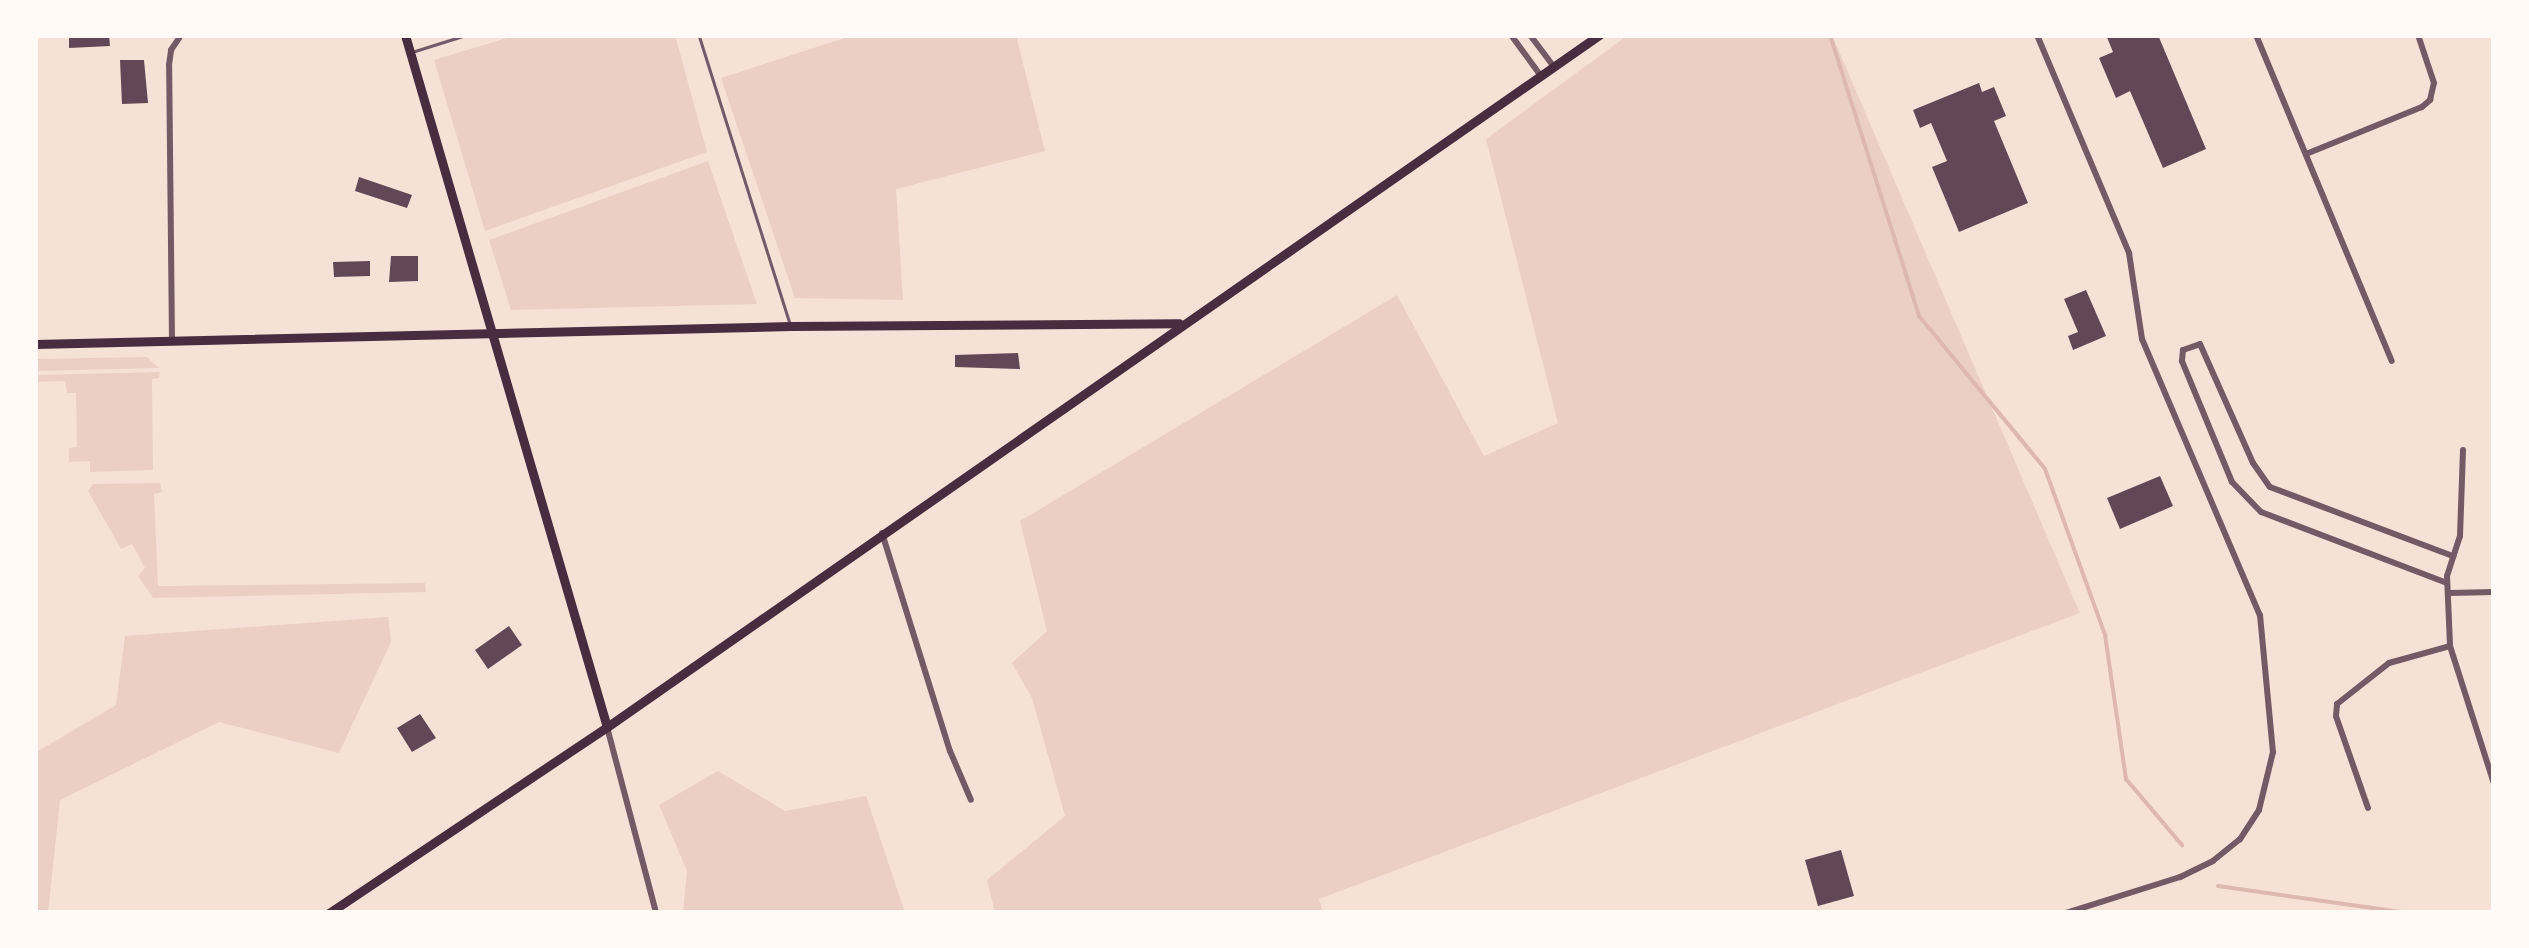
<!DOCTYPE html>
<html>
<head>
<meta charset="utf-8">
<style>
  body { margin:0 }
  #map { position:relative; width:2529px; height:948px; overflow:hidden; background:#f7e1d7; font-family:"Space Grotesk",sans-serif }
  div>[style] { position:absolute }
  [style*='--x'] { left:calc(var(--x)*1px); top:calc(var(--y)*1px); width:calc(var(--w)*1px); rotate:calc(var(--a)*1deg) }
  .green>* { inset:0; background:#ebcfc5 }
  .stream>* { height:4px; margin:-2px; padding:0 2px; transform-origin:2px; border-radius:2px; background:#dcb8b0 }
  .building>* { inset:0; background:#644757 }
  .service>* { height:2.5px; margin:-1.25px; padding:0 1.25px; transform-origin:1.25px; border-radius:1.25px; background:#755966 }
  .minor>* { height:6px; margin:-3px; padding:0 3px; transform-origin:3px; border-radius:3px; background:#755966 }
  .secondary>* { height:9px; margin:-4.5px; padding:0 4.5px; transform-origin:4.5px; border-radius:4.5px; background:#4a2c40 }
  span { translate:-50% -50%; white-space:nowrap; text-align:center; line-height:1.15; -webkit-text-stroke:8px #fffaf5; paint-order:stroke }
  .frame { position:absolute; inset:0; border:38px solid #fffaf5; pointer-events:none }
</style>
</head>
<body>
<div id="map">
  <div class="green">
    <div style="clip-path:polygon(517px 35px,675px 35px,707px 152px,485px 231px,434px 60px)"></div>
    <div style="clip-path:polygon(854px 35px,1016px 35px,1045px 151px,896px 189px,903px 300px,795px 298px,721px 78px)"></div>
    <div style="clip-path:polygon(1628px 35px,1832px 35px,2080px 613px,1319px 899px,1323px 913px,995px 913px,987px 880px,1065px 816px,1032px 698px,1012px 663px,1047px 631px,1020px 521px,1397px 295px,1484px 456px,1558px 423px,1486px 139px)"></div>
    <div style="clip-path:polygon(708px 161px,757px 304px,511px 310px,489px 240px)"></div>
    <div style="clip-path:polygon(147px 357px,159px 368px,35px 371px,35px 359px)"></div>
    <div style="clip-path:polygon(160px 372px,159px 378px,152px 379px,153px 470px,90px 472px,90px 461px,69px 462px,69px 448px,77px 447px,76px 393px,67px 393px,65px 381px,36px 382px,35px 392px,35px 375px)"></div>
    <div style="clip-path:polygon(160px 483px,162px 492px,154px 494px,158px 586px,425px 583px,426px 592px,153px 598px,138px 576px,145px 568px,132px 544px,121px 549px,88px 491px,93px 484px)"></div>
    <div style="clip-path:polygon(388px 617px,391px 642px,339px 753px,219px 722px,60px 800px,48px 913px,35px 913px,35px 753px,116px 705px,125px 636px)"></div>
    <div style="clip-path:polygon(718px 771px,785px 811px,866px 796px,905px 913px,683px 913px,687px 871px,659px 805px)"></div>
  </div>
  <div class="stream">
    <div style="--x:1830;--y:35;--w:295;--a:72.4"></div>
    <div style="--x:1919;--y:316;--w:198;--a:50.5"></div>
    <div style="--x:2045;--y:469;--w:177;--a:70.1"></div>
    <div style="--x:2105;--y:635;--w:146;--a:81.7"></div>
    <div style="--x:2126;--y:779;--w:87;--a:49.7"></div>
    <div style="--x:2218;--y:886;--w:192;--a:8.1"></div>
  </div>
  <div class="building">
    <div style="clip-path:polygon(69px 35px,109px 35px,110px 46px,69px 48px)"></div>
    <div style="clip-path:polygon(2106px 35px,2158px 35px,2206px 149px,2163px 168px,2130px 91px,2116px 98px,2099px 58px,2113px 52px)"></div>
    <div style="clip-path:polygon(120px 60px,144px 60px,148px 103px,122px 104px)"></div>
    <div style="clip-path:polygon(1979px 83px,1982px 92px,1994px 87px,2006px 116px,1994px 121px,2028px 203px,1959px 232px,1932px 167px,1947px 161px,1931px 123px,1920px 128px,1913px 110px)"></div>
    <div style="clip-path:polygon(359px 177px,412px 195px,407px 208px,355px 191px)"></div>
    <div style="clip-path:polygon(391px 256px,418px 256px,418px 281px,389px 282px)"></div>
    <div style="clip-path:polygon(370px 261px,370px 276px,334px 277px,333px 262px)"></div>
    <div style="clip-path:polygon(2086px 290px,2106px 336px,2073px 350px,2068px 336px,2078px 332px,2064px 299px)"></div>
    <div style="clip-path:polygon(1018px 353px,1020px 369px,955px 367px,955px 355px)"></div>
    <div style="clip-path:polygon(2160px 476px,2173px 506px,2120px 529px,2107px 498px)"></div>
    <div style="clip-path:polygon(509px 626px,522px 645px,488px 669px,475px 650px)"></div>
    <div style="clip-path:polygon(420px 714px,436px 738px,412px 752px,397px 728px)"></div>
    <div style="clip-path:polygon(1841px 850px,1854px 896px,1818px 906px,1805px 860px)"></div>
  </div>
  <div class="service">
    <div style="--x:699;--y:35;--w:303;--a:72.5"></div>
    <div style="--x:415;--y:51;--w:53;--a:-17.4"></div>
  </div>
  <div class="minor">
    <div style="--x:1511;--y:35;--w:51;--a:53.8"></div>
    <div style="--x:1530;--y:35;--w:40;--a:53"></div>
    <div style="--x:2037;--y:35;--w:237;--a:67.1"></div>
    <div style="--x:2129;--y:253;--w:87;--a:81.4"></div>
    <div style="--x:2142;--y:339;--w:300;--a:66.9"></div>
    <div style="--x:2260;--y:615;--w:138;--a:84.6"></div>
    <div style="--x:2273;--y:752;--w:60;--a:103.6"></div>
    <div style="--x:2259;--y:810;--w:35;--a:123"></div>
    <div style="--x:2240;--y:839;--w:35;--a:141"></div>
    <div style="--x:2213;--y:861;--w:37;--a:154"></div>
    <div style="--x:2180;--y:877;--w:120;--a:162.5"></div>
    <div style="--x:2256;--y:35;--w:353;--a:67.4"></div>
    <div style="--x:2306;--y:154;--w:125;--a:-22.1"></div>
    <div style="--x:2422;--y:107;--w:11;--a:-41"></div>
    <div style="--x:2430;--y:100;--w:17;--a:-77"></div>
    <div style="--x:2434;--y:83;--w:51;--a:-108.4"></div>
    <div style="--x:172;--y:340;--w:275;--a:-90.6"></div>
    <div style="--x:169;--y:65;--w:15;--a:-82"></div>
    <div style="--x:171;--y:50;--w:18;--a:-56"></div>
    <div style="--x:2463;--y:450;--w:86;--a:92"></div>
    <div style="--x:2460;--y:536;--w:42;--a:108"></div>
    <div style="--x:2447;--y:576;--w:70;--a:87.5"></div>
    <div style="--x:2450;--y:646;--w:145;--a:72.3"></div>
    <div style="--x:882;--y:533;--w:228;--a:72.7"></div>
    <div style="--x:950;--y:751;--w:53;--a:66.8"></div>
    <div style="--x:2447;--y:583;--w:199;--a:-159.1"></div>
    <div style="--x:2261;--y:512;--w:42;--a:-134"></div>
    <div style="--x:2232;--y:482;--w:131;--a:-112.5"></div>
    <div style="--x:2182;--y:361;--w:11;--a:-85"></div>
    <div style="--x:2183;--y:350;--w:18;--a:-19"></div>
    <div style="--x:2200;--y:344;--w:130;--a:66"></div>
    <div style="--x:2253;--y:463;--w:29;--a:55"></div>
    <div style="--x:2270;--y:487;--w:196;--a:20.7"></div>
    <div style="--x:2449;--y:593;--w:45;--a:-1.3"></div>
    <div style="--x:607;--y:727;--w:192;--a:75.2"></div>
    <div style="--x:2368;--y:808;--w:97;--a:-109.2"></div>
    <div style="--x:2336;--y:716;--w:12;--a:-85"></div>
    <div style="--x:2337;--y:704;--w:66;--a:-38.3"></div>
    <div style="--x:2389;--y:663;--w:63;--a:-15.6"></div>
  </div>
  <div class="secondary">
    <div style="--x:405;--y:35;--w:721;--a:73.73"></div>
    <div style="--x:35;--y:344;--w:756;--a:-1.36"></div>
    <div style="--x:791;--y:326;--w:388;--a:-0.4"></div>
    <div style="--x:329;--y:913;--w:334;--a:-33.8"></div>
    <div style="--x:607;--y:727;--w:1210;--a:-34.9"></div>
  </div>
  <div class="frame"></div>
</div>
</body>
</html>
